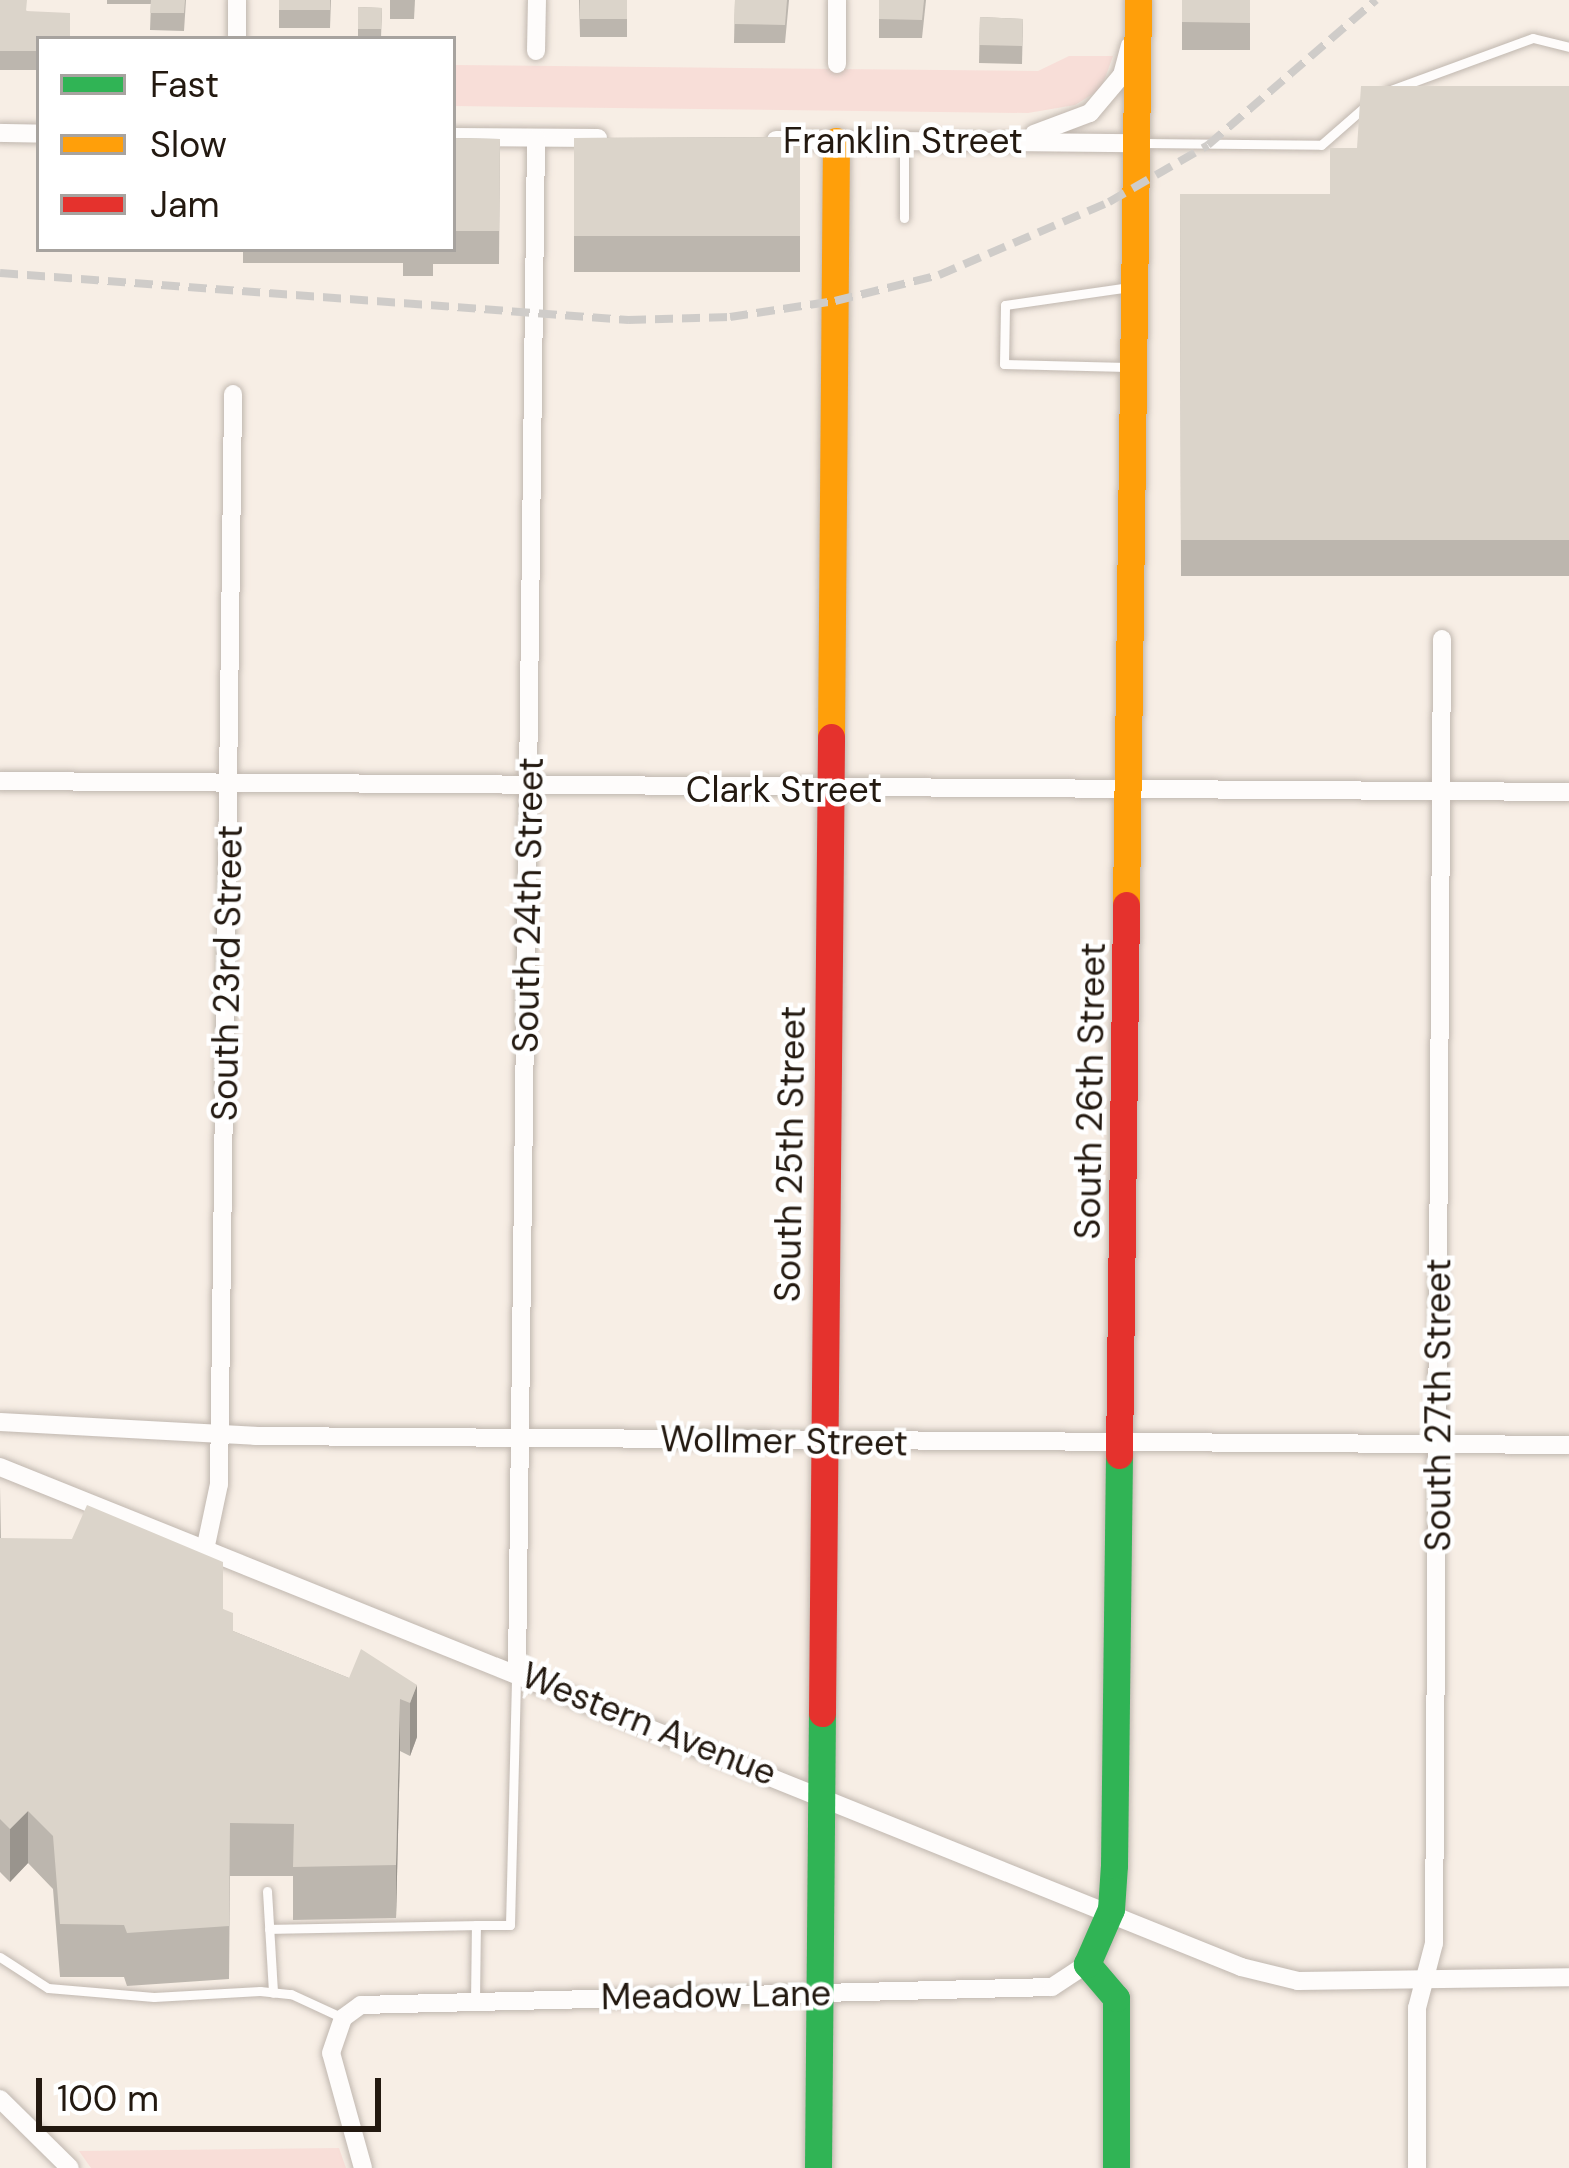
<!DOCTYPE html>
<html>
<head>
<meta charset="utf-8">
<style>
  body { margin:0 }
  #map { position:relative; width:1569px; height:2168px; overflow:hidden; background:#f7eee5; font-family:"DM Sans",sans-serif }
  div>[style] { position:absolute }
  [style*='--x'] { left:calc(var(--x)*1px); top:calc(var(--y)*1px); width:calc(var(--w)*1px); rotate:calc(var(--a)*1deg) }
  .green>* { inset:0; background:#f8ded8 }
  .roads { filter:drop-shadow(0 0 3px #c0b7af) drop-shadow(0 0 3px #c0b7af) }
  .lane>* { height:9px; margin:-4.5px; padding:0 4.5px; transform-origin:4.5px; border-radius:4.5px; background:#fefcfb }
  .street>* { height:18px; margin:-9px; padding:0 9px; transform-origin:9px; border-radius:9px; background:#fefcfb }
  .fast>* { height:27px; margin:-13.5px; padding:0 13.5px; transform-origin:13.5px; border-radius:13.5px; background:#30b455 }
  .slow>* { height:27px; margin:-13.5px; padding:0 13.5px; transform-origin:13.5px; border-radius:13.5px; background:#ff9f0a }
  .jam>* { height:27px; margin:-13.5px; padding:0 13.5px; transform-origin:13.5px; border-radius:13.5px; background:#e5322d }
  .rail>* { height:8px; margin-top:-4px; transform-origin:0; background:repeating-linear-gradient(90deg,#cfccc9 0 18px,transparent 0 27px) }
  .wall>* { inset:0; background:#bcb6ae }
  .shaded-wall>* { inset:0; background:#99948d }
  .building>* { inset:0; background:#dbd4ca }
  span { translate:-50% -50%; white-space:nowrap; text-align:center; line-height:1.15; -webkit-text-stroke:9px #fff; paint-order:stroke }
  .street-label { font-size:36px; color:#231910 }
  .legend { position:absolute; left:36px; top:36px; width:420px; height:216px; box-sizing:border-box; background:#fff; border:3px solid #a7a39f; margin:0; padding:15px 21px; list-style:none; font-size:36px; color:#231910 }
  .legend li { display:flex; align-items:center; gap:24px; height:60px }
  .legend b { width:60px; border:3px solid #a7a39f }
  .scale { position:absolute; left:36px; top:2078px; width:345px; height:54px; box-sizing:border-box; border:6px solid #231910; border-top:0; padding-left:15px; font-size:36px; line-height:42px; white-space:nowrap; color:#231910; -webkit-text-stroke:9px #fff; paint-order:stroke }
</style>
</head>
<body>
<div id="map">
  <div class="green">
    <div style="clip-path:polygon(1069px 56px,1113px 56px,1101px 89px,1075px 105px,1028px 113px,453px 106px,453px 65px,1038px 71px)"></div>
    <div style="clip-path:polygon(339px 2148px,346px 2168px,91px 2168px,79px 2151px)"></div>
  </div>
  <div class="roads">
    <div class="lane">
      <div style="--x:1388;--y:91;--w:154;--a:-20.1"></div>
      <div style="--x:1533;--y:38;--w:37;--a:14"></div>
      <div style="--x:1143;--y:143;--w:178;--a:0.6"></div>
      <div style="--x:1321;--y:145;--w:64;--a:-41.2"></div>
      <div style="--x:904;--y:218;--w:77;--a:-90"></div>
      <div style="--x:1127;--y:367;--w:123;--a:-178.6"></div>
      <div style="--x:1004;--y:364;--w:59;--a:-89"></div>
      <div style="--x:1005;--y:305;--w:126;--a:-8.2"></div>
      <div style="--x:267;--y:1891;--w:102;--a:86.6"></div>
      <div style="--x:269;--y:1929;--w:207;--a:-1.1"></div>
      <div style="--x:0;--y:1957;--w:57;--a:32.9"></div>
      <div style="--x:48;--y:1988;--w:106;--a:4.9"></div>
      <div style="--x:154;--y:1997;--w:106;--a:-3.2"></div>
      <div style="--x:260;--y:1991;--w:31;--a:6"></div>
      <div style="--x:291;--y:1994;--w:57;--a:24.8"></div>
      <div style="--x:475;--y:2002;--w:77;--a:-89.3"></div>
      <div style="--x:476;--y:1925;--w:34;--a:0"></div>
      <div style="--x:510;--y:1925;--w:249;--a:-88.6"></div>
    </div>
    <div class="street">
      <div style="--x:237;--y:39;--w:39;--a:-90"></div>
      <div style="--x:536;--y:51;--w:51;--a:-88.9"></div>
      <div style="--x:837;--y:64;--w:64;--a:-90"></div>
      <div style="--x:0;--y:133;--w:39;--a:1"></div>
      <div style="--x:1034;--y:134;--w:60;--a:-20.6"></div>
      <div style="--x:1090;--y:113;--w:50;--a:-49.9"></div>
      <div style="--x:1122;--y:75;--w:30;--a:-75"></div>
      <div style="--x:453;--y:137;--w:145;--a:0.4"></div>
      <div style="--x:776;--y:140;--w:361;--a:0.5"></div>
      <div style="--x:0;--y:781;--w:1569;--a:0.4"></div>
      <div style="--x:0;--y:1422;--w:255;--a:3.1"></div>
      <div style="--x:255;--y:1436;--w:1314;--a:0.39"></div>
      <div style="--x:0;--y:1467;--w:1338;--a:21.94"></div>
      <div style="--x:1241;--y:1967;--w:59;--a:13.8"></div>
      <div style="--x:1298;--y:1981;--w:271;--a:-0.8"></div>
      <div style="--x:205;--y:1550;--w:67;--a:-78"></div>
      <div style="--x:219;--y:1484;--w:1090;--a:-89.26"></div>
      <div style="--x:517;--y:1671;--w:1533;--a:-89.29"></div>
      <div style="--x:0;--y:2099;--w:98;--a:44.6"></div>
      <div style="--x:363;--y:2168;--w:119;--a:-105.5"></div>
      <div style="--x:331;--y:2053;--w:37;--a:-71"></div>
      <div style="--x:343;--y:2018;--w:22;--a:-36"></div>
      <div style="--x:361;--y:2005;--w:691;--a:-1.49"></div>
      <div style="--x:1052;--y:1987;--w:42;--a:-33.3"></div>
      <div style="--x:1417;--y:2168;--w:160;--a:-90"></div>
      <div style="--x:1417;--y:2008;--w:67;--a:-75.3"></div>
      <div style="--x:1434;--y:1943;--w:1304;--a:-89.65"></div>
    </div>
    <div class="fast">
      <div style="--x:818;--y:2168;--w:455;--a:-89.5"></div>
      <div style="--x:1116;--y:2168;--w:170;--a:-90"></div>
      <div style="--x:1116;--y:1998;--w:45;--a:-130.5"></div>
      <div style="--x:1087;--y:1964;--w:60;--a:-66.4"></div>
      <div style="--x:1111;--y:1909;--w:44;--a:-86.1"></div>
      <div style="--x:1114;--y:1865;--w:410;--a:-89.3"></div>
    </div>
    <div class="slow">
      <div style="--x:831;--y:737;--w:596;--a:-89.52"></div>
      <div style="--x:1126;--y:905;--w:905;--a:-89.24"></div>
    </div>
    <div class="jam">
      <div style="--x:1119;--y:1455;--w:550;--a:-89.27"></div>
      <div style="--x:822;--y:1713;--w:976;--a:-89.47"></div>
    </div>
  </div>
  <div class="rail">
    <div style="--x:0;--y:273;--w:630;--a:4.28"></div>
    <div style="--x:628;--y:320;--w:102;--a:-1.7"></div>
    <div style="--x:730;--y:317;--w:106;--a:-8.7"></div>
    <div style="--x:835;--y:301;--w:107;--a:-14"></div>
    <div style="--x:939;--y:275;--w:185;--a:-23.2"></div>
    <div style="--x:1109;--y:202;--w:114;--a:-29.9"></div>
    <div style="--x:1208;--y:145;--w:222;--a:-40.8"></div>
  </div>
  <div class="wall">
    <div style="clip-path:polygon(0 0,27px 11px,39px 39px,39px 78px,38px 70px,0 70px)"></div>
    <div style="clip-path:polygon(107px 0,186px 0,184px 31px,150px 30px,151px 4px,107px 4px)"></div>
    <div style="clip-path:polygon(279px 0,331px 0,330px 28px,279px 28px)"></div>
    <div style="clip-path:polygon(390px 0,415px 0,414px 19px,390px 19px)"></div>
    <div style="clip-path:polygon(579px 0,627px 0,627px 37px,580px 37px)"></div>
    <div style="clip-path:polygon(735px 0,789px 0,785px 43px,734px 43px)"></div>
    <div style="clip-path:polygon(879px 0,926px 0,922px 38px,879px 38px)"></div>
    <div style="clip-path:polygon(1182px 0,1250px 0,1250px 50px,1182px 50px)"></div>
    <div style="clip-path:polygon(358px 7px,382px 8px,381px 38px,358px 38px)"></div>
    <div style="clip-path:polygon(980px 17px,1023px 19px,1022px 64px,979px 63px)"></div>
    <div style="clip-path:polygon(1569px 86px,1569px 576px,1181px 576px,1180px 194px,1330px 194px,1357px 148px)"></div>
    <div style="clip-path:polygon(800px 137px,800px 272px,574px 272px,574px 138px)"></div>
    <div style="clip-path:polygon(453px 138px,500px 139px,499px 264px,433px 264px,433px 276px,403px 276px,403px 263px,243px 263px,243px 249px,453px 249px)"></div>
    <div style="clip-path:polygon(0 1486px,1px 1538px,223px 1609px,233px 1631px,349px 1678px,417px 1685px,417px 1737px,410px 1756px,400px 1751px,396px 1918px,293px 1920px,293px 1876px,230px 1876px,229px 1979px,127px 1986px,124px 1977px,60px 1977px,53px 1889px,28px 1863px,10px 1882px,0 1872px)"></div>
  </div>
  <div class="shaded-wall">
    <div style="clip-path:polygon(417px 1685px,417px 1737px,410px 1756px,410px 1703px)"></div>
    <div style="clip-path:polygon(400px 1699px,400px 1751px,396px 1918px,396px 1865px)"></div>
    <div style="clip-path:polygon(28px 1811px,28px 1863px,10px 1882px,10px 1829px)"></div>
  </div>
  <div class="building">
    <div style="clip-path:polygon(0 0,27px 0,26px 11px,70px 13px,70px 39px,39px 39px,39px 60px,38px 51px,0 51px)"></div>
    <div style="clip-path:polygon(151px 0,185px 0,184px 13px,150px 13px)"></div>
    <div style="clip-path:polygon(279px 0,330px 0,330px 10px,279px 10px)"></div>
    <div style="clip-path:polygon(580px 0,627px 0,627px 19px,580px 19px)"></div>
    <div style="clip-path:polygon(735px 0,787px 0,785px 25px,734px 24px)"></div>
    <div style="clip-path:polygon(879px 0,924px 0,922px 20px,879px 19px)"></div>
    <div style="clip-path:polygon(1182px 0,1250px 0,1250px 23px,1182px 22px)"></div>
    <div style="clip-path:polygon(358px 7px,382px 8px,381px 29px,358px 29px)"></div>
    <div style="clip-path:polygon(980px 17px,1023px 19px,1022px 46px,979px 45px)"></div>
    <div style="clip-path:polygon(1361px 86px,1569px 86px,1569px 540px,1181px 540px,1180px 194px,1330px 194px,1330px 148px,1357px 148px)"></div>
    <div style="clip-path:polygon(800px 137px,800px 236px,574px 236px,574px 138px)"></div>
    <div style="clip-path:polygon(453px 138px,500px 139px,499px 231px,453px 231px)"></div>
    <div style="clip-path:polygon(87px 1505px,223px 1562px,223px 1609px,233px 1613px,233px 1631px,349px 1678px,361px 1649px,417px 1685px,410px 1703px,400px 1699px,396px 1865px,293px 1867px,294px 1824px,230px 1823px,229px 1926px,127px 1933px,124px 1925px,60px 1924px,53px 1836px,28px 1811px,10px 1829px,0 1819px,0 1538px,72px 1539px)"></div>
  </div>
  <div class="street-label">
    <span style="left:903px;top:141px">Franklin Street</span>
    <span style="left:784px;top:790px">Clark Street</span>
    <span style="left:528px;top:905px;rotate:-89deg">South 24th Street</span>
    <span style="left:227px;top:973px;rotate:-89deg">South 23rd Street</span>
    <span style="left:1090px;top:1091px;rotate:-89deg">South 26th Street</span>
    <span style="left:790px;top:1154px;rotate:-89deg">South 25th Street</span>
    <span style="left:1438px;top:1405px;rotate:-90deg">South 27th Street</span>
    <span style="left:784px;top:1441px;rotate:1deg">Wollmer Street</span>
    <span style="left:649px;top:1724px;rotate:22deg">Western Avenue</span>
    <span style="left:716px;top:1995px;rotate:-1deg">Meadow Lane</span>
  </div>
  <ul class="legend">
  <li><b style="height:15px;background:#30b455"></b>Fast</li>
  <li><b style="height:15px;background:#ff9f0a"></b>Slow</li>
  <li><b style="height:15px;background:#e5322d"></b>Jam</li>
  </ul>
  <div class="scale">100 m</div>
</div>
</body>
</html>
